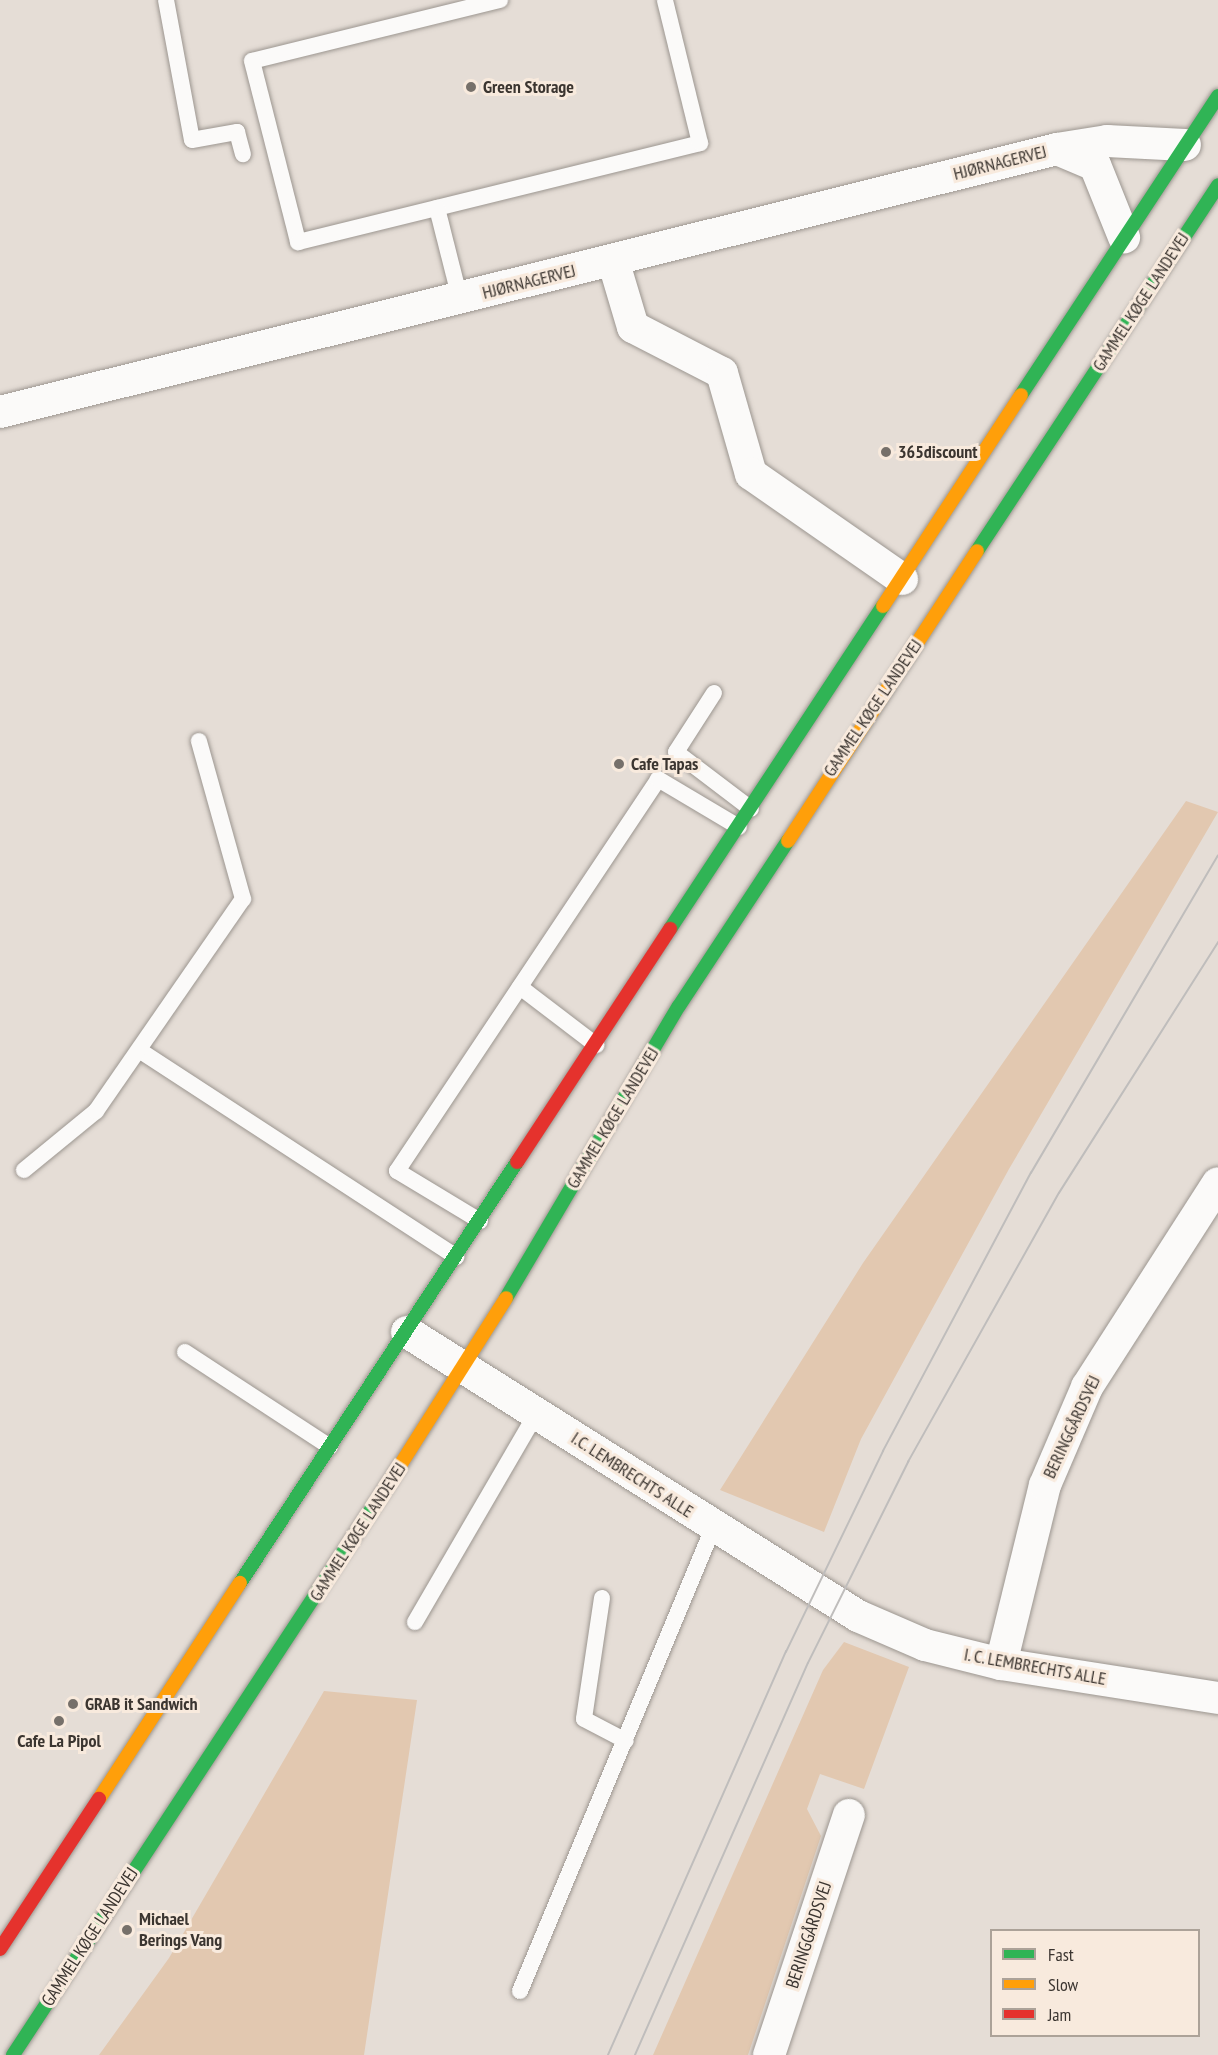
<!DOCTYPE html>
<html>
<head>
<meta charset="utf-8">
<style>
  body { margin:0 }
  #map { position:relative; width:1218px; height:2055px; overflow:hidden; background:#e5ddd6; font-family:"PT Sans Narrow",sans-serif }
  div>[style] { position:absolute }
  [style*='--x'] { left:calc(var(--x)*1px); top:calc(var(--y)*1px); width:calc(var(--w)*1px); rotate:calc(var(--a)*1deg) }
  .green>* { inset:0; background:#e2c8b0 }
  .roads { filter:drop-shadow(0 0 2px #9c9690) drop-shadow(0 0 2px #9c9690) }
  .lane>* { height:16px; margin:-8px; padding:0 8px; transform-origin:8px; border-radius:8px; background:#fbfaf9 }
  .street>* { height:32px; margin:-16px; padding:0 16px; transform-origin:16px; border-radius:16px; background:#fbfaf9 }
  .fast>* { height:14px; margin:-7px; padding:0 7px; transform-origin:7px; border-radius:7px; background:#30b455 }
  .slow>* { height:14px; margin:-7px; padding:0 7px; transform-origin:7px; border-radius:7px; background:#ff9f0a }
  .jam>* { height:14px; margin:-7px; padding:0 7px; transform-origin:7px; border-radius:7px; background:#e5322d }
  .tram>* { height:1.5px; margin:-0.75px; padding:0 0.75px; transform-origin:0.75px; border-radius:0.75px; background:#bfbdbc }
  .dots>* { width:16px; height:16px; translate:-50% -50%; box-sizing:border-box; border:3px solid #f8eadd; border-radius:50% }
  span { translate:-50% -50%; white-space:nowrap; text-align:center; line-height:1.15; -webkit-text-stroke:6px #f8eadd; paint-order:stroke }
  .poi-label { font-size:18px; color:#3b3530; font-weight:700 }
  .left { translate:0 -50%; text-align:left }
  .street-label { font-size:18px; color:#3b3530 }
  .legend { position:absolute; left:990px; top:1929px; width:210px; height:108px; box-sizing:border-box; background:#f8eadd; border:2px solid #aca298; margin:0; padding:8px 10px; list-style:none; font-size:18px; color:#3b3530 }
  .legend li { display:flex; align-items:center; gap:12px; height:30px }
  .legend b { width:30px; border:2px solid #aca298 }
</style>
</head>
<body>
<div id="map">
  <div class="green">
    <div style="clip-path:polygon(1186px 801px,1218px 812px,1009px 1169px,861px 1439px,824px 1532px,720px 1490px,863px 1263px)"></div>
    <div style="clip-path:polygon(844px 1642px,909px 1667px,864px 1789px,820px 1774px,807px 1809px,821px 1836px,748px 2055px,653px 2055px,823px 1670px)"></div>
    <div style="clip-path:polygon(324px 1691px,417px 1700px,364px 2055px,99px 2055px,169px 1958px)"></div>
  </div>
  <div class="roads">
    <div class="lane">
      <div style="--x:166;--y:0;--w:142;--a:79.5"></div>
      <div style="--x:192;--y:140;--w:46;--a:-10.1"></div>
      <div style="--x:237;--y:132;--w:23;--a:75"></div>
      <div style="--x:500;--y:0;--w:255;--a:166.2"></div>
      <div style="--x:252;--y:61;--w:187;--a:75.7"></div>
      <div style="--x:298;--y:242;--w:414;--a:-13.8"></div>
      <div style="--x:700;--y:143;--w:147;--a:-103.8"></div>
      <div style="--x:437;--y:208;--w:94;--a:75.8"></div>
      <div style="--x:714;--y:693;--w:70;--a:122.8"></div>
      <div style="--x:676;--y:752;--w:94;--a:37.2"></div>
      <div style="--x:520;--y:987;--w:96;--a:37.3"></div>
      <div style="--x:139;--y:1050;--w:379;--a:33.1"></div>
      <div style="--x:24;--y:1170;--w:93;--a:-39.3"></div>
      <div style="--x:96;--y:1111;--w:258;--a:-55.3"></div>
      <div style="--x:243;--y:899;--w:164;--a:-105.6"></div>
      <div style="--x:480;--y:1221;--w:97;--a:-148.9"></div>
      <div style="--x:397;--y:1171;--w:471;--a:-56.3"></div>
      <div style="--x:658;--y:779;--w:94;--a:30.7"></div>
      <div style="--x:185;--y:1352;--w:173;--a:33.2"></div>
      <div style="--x:602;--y:1598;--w:122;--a:98.5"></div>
      <div style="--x:584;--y:1719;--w:47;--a:27.6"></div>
      <div style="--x:415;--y:1622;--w:243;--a:-59.8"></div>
      <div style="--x:520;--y:1991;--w:502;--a:-67.37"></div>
    </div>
    <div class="street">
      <div style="--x:1057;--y:149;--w:41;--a:22.8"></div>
      <div style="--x:1095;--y:165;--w:78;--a:68.1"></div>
      <div style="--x:613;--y:260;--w:70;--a:73.4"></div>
      <div style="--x:633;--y:327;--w:100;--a:27.3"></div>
      <div style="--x:722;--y:373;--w:105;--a:74"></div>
      <div style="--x:751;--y:474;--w:184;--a:34.8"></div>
      <div style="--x:0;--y:412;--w:1089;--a:-13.97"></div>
      <div style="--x:1057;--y:149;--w:51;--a:-9.1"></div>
      <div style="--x:1107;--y:141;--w:78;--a:2.9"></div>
      <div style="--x:407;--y:1332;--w:533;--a:32.2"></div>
      <div style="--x:858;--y:1616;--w:73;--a:23.4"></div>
      <div style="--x:925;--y:1645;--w:78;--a:14"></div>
      <div style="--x:1001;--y:1664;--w:220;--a:8.9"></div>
      <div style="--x:1001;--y:1664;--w:184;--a:-76.2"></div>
      <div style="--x:1045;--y:1485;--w:107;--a:-66.8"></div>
      <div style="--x:1087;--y:1387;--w:242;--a:-57.3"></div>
      <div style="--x:769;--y:2055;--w:253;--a:-71.6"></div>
    </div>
    <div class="fast">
      <div style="--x:1021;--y:395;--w:358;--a:-56.6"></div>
      <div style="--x:977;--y:551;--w:438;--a:-56.6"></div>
      <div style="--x:670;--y:929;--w:387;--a:-56.6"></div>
      <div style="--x:506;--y:1298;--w:339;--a:-59.4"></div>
      <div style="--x:679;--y:1006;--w:198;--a:-56.6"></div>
      <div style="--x:240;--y:1583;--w:504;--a:-56.66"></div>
      <div style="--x:13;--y:2055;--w:677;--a:-56.69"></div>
    </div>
    <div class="slow">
      <div style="--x:883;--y:606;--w:252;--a:-56.8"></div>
      <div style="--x:788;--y:841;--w:346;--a:-56.9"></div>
      <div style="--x:385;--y:1489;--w:226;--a:-57.6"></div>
      <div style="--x:99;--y:1799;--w:258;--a:-56.9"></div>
    </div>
    <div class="jam">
      <div style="--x:517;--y:1162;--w:279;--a:-56.7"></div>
      <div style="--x:0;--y:1949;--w:180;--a:-56.6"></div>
    </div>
  </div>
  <div class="tram">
    <div style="--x:608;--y:2055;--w:441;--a:-66.2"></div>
    <div style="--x:786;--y:1652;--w:223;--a:-64.2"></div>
    <div style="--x:883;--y:1451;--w:315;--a:-62"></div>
    <div style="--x:1031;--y:1173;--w:368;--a:-59.5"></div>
    <div style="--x:635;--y:2055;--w:428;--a:-66.2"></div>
    <div style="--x:808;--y:1663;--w:225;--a:-63.5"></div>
    <div style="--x:908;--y:1462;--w:308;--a:-60.7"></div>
    <div style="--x:1059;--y:1193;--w:297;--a:-57.6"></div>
  </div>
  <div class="dots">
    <div style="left:471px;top:87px;background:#76706a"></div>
    <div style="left:886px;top:452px;background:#76706a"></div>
    <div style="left:619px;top:764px;background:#76706a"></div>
    <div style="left:73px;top:1704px;background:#76706a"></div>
    <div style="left:59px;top:1721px;background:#76706a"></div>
    <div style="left:127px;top:1930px;background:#76706a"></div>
  </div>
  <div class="poi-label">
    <span class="left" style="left:483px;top:87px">Green Storage</span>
    <span class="left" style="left:898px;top:452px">365discount</span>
    <span class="left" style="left:631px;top:764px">Cafe Tapas</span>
    <span class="left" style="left:85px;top:1704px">GRAB it Sandwich</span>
    <span style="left:59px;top:1741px">Cafe La Pipol</span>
    <span class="left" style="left:139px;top:1930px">Michael<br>Berings Vang</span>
  </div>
  <div class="street-label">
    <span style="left:1000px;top:163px;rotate:-14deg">HJØRNAGERVEJ</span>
    <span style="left:529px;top:282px;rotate:-14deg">HJØRNAGERVEJ</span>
    <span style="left:1141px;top:302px;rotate:-57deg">GAMMEL KØGE LANDEVEJ</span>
    <span style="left:873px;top:708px;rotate:-56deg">GAMMEL KØGE LANDEVEJ</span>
    <span style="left:613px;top:1118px;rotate:-59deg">GAMMEL KØGE LANDEVEJ</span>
    <span style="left:1072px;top:1427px;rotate:-65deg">BERINGGÅRDSVEJ</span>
    <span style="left:632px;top:1475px;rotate:33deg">I.C. LEMBRECHTS ALLE</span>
    <span style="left:358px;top:1532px;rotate:-57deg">GAMMEL KØGE LANDEVEJ</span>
    <span style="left:1035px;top:1667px;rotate:10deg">I. C. LEMBRECHTS ALLE</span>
    <span style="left:809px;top:1935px;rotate:-72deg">BERINGGÅRDSVEJ</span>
    <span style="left:90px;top:1937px;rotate:-57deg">GAMMEL KØGE LANDEVEJ</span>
  </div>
  <ul class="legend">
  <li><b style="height:8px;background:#30b455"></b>Fast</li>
  <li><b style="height:8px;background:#ff9f0a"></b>Slow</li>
  <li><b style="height:8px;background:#e5322d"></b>Jam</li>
  </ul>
</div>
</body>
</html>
